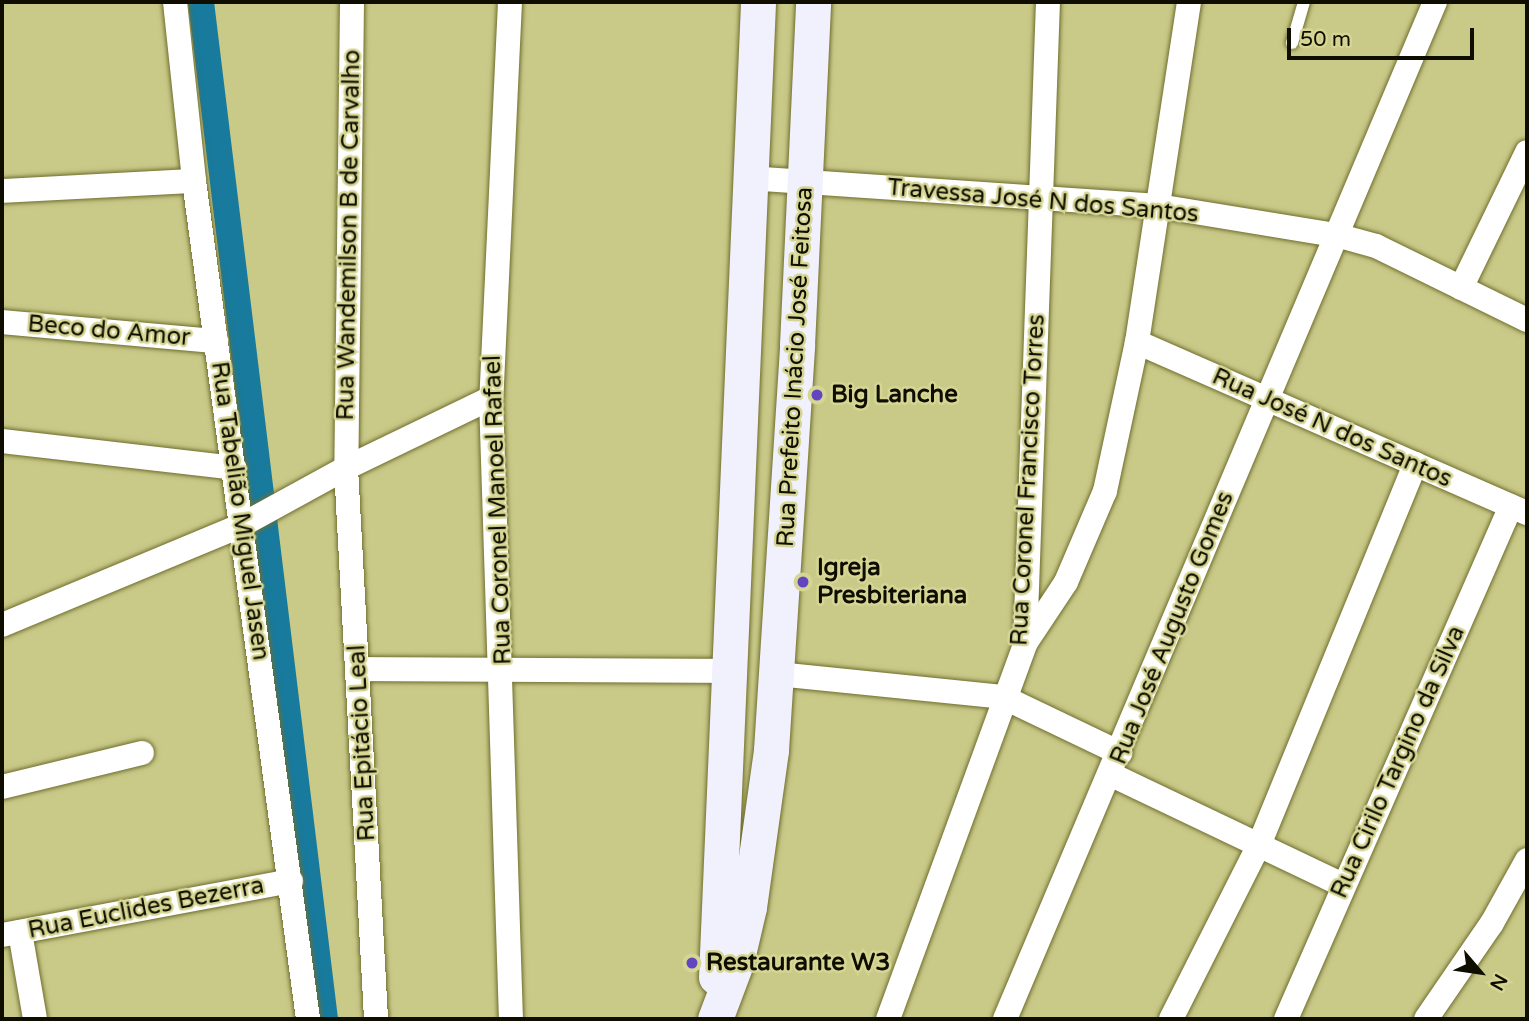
<!DOCTYPE html>
<html>
<head>
<meta charset="utf-8">
<style>
  body { margin:0 }
  #map { position:relative; width:1529px; height:1021px; overflow:hidden; background:#c9c988; font-family:"Varela Round",sans-serif }
  div>[style] { position:absolute }
  [style*='--x'] { left:calc(var(--x)*1px); top:calc(var(--y)*1px); width:calc(var(--w)*1px); rotate:calc(var(--a)*1deg) }
  .canal>* { height:26px; margin:-13px; padding:0 13px; transform-origin:13px; border-radius:13px; background:#187a9d }
  .roads { filter:drop-shadow(0 0 2px #6f6e2e) drop-shadow(0 0 2px #6f6e2e) }
  .lane>* { height:12px; margin:-6px; padding:0 6px; transform-origin:6px; border-radius:6px; background:#fff }
  .street>* { height:24px; margin:-12px; padding:0 12px; transform-origin:12px; border-radius:12px; background:#fff }
  .secondary>* { height:35px; margin:-17.5px; padding:0 17.5px; transform-origin:17.5px; border-radius:17.5px; background:#f1f0fd }
  .dots>* { width:19px; height:19px; translate:-50% -50%; box-sizing:border-box; border:4px solid #d6d694; border-radius:50% }
  span { translate:-50% -50%; white-space:nowrap; text-align:center; line-height:1.15; -webkit-text-stroke:5px #d6d694; paint-order:stroke }
  .street-label { font-size:24px; color:#0e0d00 }
  .poi-label { font-size:24px; color:#0e0d00; font-weight:700 }
  .left { translate:0 -50%; text-align:left }
  .frame { position:absolute; inset:0; border:4px solid #0e0d00; pointer-events:none }
  .north { position:absolute; left:1445px; top:937px; width:70px; height:70px; -webkit-text-stroke:5px #d6d694; paint-order:stroke; rotate:119deg; font-size:19px; font-weight:700; line-height:28px; text-align:center; color:#0e0d00 }
  .north::after { content:''; display:block; margin:auto; width:24px; height:32px; background:#0e0d00; clip-path:polygon(50% 0,100% 100%,50% 72%,0 100%) }
  .scale { position:absolute; left:1287px; top:28px; width:187px; height:32px; box-sizing:border-box; border:4px solid #0e0d00; border-top:0; padding-left:9px; font-size:21px; line-height:24px; white-space:nowrap; color:#0e0d00; -webkit-text-stroke:5px #d6d694; paint-order:stroke }
</style>
</head>
<body>
<div id="map">
  <div class="canal">
    <div style="--x:201;--y:2;--w:1025;--a:83.05"></div>
  </div>
  <div class="roads">
    <div class="lane">
      <div style="--x:1292;--y:43;--w:43;--a:-73.7"></div>
    </div>
    <div class="street">
      <div style="--x:175;--y:2;--w:180;--a:83.9"></div>
      <div style="--x:194;--y:181;--w:846;--a:82.25"></div>
      <div style="--x:352;--y:2;--w:466;--a:90.7"></div>
      <div style="--x:346;--y:468;--w:552;--a:86.88"></div>
      <div style="--x:510;--y:2;--w:396;--a:92.7"></div>
      <div style="--x:491;--y:398;--w:621;--a:88.16"></div>
      <div style="--x:749;--y:178;--w:410;--a:3.9"></div>
      <div style="--x:1158;--y:206;--w:180;--a:9.3"></div>
      <div style="--x:1336;--y:235;--w:41;--a:15.4"></div>
      <div style="--x:1376;--y:246;--w:168;--a:26.1"></div>
      <div style="--x:2;--y:191;--w:192;--a:-3"></div>
      <div style="--x:1461;--y:288;--w:151;--a:-64.1"></div>
      <div style="--x:2;--y:322;--w:215;--a:5.1"></div>
      <div style="--x:1137;--y:342;--w:426;--a:23.7"></div>
      <div style="--x:2;--y:441;--w:234;--a:6.6"></div>
      <div style="--x:2;--y:625;--w:260;--a:-22.6"></div>
      <div style="--x:242;--y:525;--w:119;--a:-28.7"></div>
      <div style="--x:346;--y:468;--w:161;--a:-25.8"></div>
      <div style="--x:1025;--y:644;--w:74;--a:-56.5"></div>
      <div style="--x:1066;--y:582;--w:99;--a:-66.8"></div>
      <div style="--x:1105;--y:491;--w:152;--a:-77.9"></div>
      <div style="--x:1137;--y:342;--w:344;--a:-81.3"></div>
      <div style="--x:358;--y:669;--w:374;--a:0.3"></div>
      <div style="--x:777;--y:674;--w:227;--a:5.8"></div>
      <div style="--x:1003;--y:697;--w:130;--a:25.6"></div>
      <div style="--x:1112;--y:775;--w:256;--a:25.5"></div>
      <div style="--x:2;--y:787;--w:144;--a:-13.7"></div>
      <div style="--x:20;--y:932;--w:88;--a:80.2"></div>
      <div style="--x:2;--y:935;--w:294;--a:-10.6"></div>
      <div style="--x:888;--y:1019;--w:399;--a:-69.9"></div>
      <div style="--x:1025;--y:644;--w:642;--a:-87.95"></div>
      <div style="--x:1005;--y:1019;--w:1104;--a:-67.08"></div>
      <div style="--x:1171;--y:1019;--w:195;--a:-63.2"></div>
      <div style="--x:1259;--y:845;--w:412;--a:-67.7"></div>
      <div style="--x:1286;--y:1019;--w:560;--a:-66.32"></div>
      <div style="--x:1426;--y:1019;--w:116;--a:-55.5"></div>
      <div style="--x:1492;--y:923;--w:72;--a:-60.9"></div>
    </div>
    <div class="secondary">
      <div style="--x:716;--y:977;--w:976;--a:-87.53"></div>
      <div style="--x:715;--y:1019;--w:60;--a:-69.4"></div>
      <div style="--x:736;--y:963;--w:57;--a:-76.9"></div>
      <div style="--x:749;--y:907;--w:159;--a:-82"></div>
      <div style="--x:771;--y:750;--w:406;--a:-86.3"></div>
      <div style="--x:797;--y:345;--w:343;--a:-87.3"></div>
    </div>
  </div>
  <div class="dots">
    <div style="left:817px;top:395px;background:#6146bf"></div>
    <div style="left:803px;top:582px;background:#6146bf"></div>
    <div style="left:692px;top:963px;background:#6146bf"></div>
  </div>
  <div class="street-label">
    <span style="left:1043px;top:201px;rotate:5deg">Travessa José N dos Santos</span>
    <span style="left:349px;top:235px;rotate:-89deg">Rua Wandemilson B de Carvalho</span>
    <span style="left:109px;top:331px;rotate:5deg">Beco do Amor</span>
    <span style="left:795px;top:367px;rotate:-87deg">Rua Prefeito Inácio José Feitosa</span>
    <span style="left:1332px;top:428px;rotate:24deg">Rua José N dos Santos</span>
    <span style="left:1028px;top:480px;rotate:-87deg">Rua Coronel Francisco Torres</span>
    <span style="left:498px;top:510px;rotate:-92deg">Rua Coronel Manoel Rafael</span>
    <span style="left:240px;top:511px;rotate:82deg">Rua Tabelião Miguel Jasen</span>
    <span style="left:1172px;top:628px;rotate:-68deg">Rua José Augusto Gomes</span>
    <span style="left:362px;top:743px;rotate:-93deg">Rua Epitácio Leal</span>
    <span style="left:1398px;top:762px;rotate:-66deg">Rua Cirilo Targino da Silva</span>
    <span style="left:146px;top:908px;rotate:-11deg">Rua Euclides Bezerra</span>
  </div>
  <div class="poi-label">
    <span class="left" style="left:831px;top:395px">Big Lanche</span>
    <span class="left" style="left:817px;top:582px">Igreja<br>Presbiteriana</span>
    <span class="left" style="left:706px;top:963px">Restaurante W3</span>
  </div>
  <div class="frame"></div>
  <div class="north">N</div>
  <div class="scale">50 m</div>
</div>
</body>
</html>
